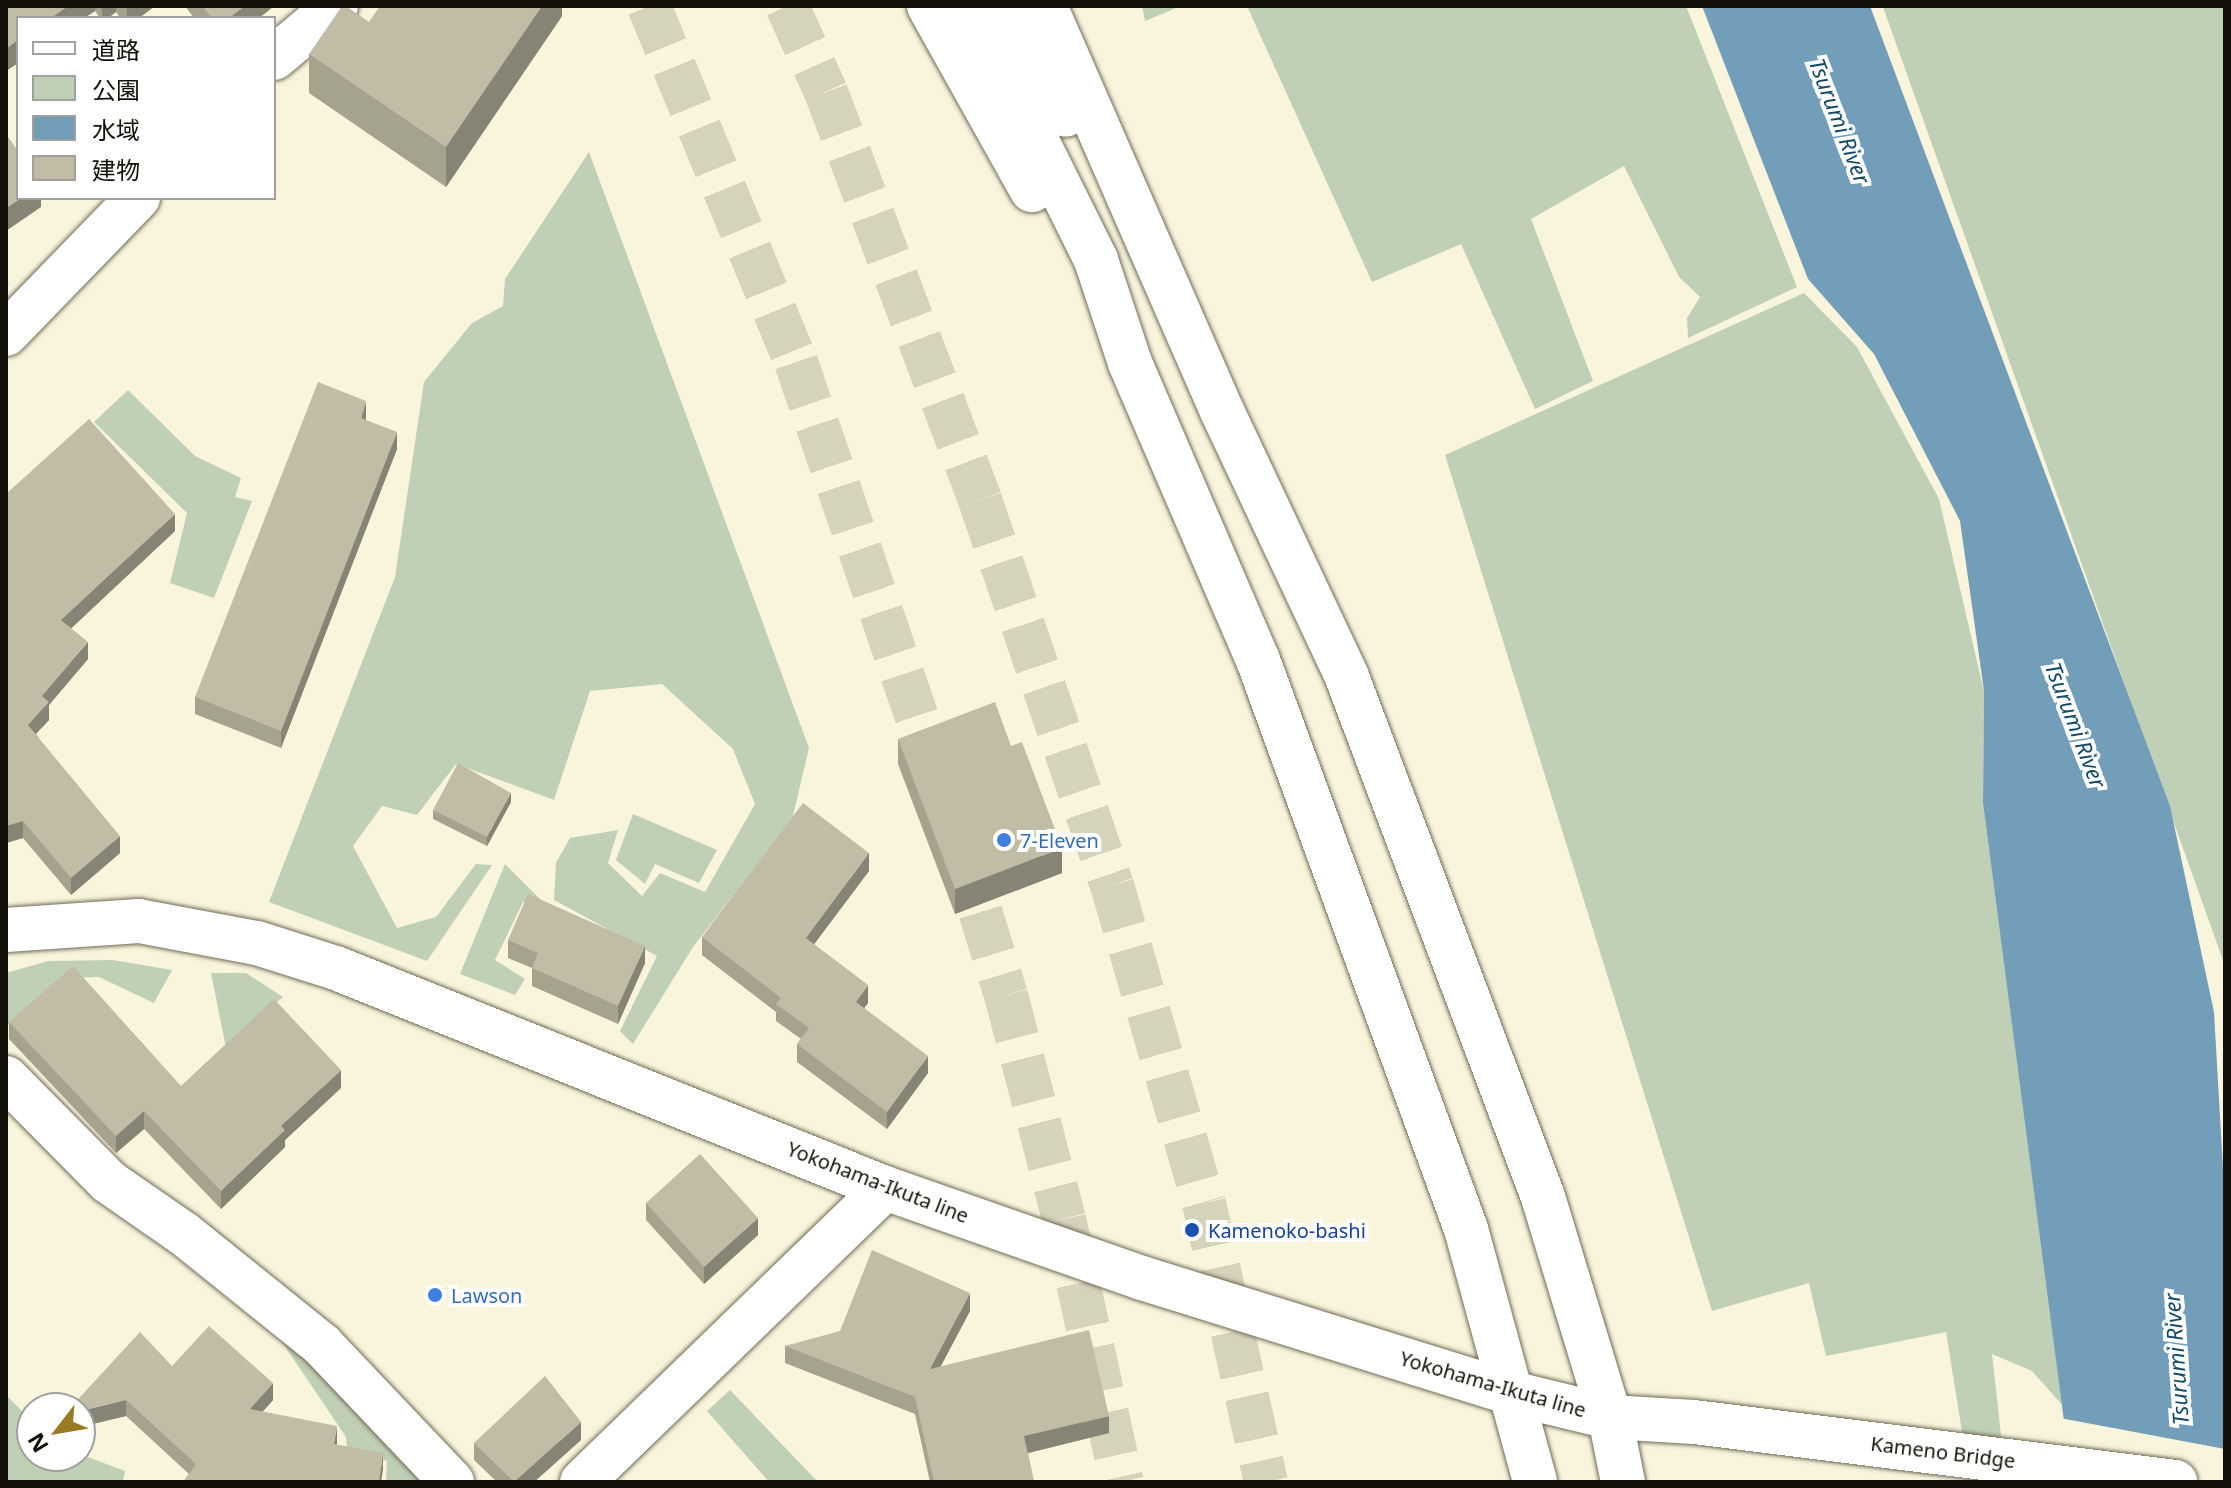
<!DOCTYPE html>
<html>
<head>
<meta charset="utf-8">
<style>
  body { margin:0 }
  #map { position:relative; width:2231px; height:1488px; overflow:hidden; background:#f9f5dd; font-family:"Noto Sans","Noto Sans JP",sans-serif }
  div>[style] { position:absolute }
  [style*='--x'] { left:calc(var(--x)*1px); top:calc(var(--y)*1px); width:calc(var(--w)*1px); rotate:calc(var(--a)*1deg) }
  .green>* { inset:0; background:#c0d0b7 }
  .water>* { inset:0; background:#739eba }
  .pier>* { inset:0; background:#f9f5dd }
  .highway-tunnel>* { height:44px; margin-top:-22px; transform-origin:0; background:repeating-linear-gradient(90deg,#d6d3bd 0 44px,transparent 0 66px) }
  .roads { filter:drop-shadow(0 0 2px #6f6b57) drop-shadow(0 0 2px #6f6b57) }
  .minor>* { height:44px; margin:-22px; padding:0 22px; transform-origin:22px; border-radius:22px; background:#fff }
  .major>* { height:44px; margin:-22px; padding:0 22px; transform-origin:22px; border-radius:22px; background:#fff }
  .wall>* { inset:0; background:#a5a28e }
  .shaded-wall>* { inset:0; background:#868474 }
  .building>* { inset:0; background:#c0bca5 }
  .dots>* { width:22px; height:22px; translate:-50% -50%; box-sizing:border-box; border:4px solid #fff; border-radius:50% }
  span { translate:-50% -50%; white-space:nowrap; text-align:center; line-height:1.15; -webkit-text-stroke:8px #fff; paint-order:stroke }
  .shop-label { font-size:20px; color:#366cbe }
  .left { translate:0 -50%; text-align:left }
  .street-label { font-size:20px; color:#131109 }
  .transit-label { font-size:20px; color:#164399 }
  .water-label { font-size:22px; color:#124966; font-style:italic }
  .frame { position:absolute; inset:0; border:8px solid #131109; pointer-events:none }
  .legend { position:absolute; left:16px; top:16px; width:260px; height:184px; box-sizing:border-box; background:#fff; border:2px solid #a1a09d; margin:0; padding:10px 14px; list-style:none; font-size:24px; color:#131109 }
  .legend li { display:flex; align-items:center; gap:16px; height:40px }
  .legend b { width:40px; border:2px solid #a1a09d }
  .north { position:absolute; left:16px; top:1392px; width:80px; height:80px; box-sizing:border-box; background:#fff; border:2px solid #a1a09d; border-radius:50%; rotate:239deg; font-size:22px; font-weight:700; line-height:32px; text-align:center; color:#131109 }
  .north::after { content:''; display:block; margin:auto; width:28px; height:36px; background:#9a7a24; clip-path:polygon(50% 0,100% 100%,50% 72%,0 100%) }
</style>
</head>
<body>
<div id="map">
  <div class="green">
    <div style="clip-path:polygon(1142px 6px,1181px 6px,1145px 21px)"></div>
    <div style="clip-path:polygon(1247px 6px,1686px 6px,1797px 287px,1688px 338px,1687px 318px,1700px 297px,1679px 277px,1624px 166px,1531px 219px,1593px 381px,1535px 409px,1461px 244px,1372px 282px)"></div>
    <div style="clip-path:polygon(2225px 6px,2225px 966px,1883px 7px)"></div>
    <div style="clip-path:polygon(589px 152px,809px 748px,792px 820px,693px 947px,633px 1044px,620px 1031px,657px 956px,554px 900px,556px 863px,570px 838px,618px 830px,608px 863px,642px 896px,660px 873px,705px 892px,755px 804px,733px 749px,662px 684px,590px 691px,554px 800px,456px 764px,417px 815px,382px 806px,353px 846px,397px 928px,436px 917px,476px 864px,492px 865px,427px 961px,269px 902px,395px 577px,424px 382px,472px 323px,503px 306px,505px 279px)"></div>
    <div style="clip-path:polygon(1804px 293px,1857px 347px,1939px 499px,1984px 691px,1983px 803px,2063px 1406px,2032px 1371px,1992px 1354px,2002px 1444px,1964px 1444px,1946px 1332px,1826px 1356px,1809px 1283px,1712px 1311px,1445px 455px)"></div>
    <div style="clip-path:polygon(128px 390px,195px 456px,241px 478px,235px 497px,252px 501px,214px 598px,170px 583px,187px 513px,94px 422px)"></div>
    <div style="clip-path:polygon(633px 814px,717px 850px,699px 883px,655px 864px,645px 884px,616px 860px)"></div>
    <div style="clip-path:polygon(505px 864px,543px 902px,523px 902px,495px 960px,525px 979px,515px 995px,460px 974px)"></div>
    <div style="clip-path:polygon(113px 960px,172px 970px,154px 1003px,99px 977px,67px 978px,6px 1026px,6px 973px,48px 961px)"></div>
    <div style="clip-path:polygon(211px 973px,246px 973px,283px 997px,226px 1048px)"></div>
    <div style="clip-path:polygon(266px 1318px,425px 1482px,386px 1482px,387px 1461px,347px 1451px,346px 1437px)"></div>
    <div style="clip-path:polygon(730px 1390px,818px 1482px,769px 1482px,707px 1411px)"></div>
    <div style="clip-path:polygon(6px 1395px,32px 1421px,32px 1456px,80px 1454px,125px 1471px,123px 1482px,6px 1482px)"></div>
  </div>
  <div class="water">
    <div style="clip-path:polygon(1702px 6px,1870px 6px,2170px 806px,2214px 1012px,2225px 1203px,2225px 1482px,2072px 1482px,1983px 803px,1984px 691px,1960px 521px,1874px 354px,1808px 279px)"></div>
  </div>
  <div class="pier">
    <div style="clip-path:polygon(2060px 1418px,2225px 1449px,2225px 1482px,2068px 1482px)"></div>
  </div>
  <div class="highway-tunnel">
    <div style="--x:649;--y:6;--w:385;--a:67.6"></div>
    <div style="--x:796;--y:362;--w:449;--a:71.2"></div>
    <div style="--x:787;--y:6;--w:94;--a:65.6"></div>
    <div style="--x:826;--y:92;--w:436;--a:69.3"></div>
    <div style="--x:980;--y:500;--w:407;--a:71.1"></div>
    <div style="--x:1112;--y:885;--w:331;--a:73.9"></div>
    <div style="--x:1204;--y:1203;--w:286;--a:77.5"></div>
    <div style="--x:961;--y:849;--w:153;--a:72.9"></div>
    <div style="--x:1006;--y:995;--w:231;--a:75.5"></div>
    <div style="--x:1064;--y:1219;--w:269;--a:77.6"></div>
  </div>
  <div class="roads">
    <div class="minor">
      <div style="--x:929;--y:6;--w:211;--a:60.8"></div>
      <div style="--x:970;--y:6;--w:284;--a:63.6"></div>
      <div style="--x:1096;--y:260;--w:108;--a:71.7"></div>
      <div style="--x:1130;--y:363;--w:323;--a:66.7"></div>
      <div style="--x:1258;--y:660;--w:606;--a:69.92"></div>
      <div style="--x:1466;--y:1229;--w:262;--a:74.7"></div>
      <div style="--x:1008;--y:6;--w:123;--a:62"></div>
      <div style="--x:1045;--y:6;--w:442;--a:66.4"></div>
      <div style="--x:1222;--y:411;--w:294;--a:64.8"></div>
      <div style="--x:1347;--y:677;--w:556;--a:69.35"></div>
      <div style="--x:1543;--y:1197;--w:230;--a:73.1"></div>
      <div style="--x:1610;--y:1417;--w:66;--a:78.7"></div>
      <div style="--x:274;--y:58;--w:81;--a:-40"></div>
      <div style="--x:6;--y:334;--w:190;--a:-45.9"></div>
      <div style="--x:6;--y:1078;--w:146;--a:45.3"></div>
      <div style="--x:109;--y:1182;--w:91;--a:34.7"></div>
      <div style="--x:184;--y:1234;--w:177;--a:38.8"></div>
      <div style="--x:322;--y:1345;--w:189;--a:46.5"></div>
      <div style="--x:582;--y:1482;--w:422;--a:-44.1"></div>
    </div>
    <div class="major">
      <div style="--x:6;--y:930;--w:133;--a:-3.9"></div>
      <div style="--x:139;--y:921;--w:120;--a:10.6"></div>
      <div style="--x:257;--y:943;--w:83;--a:17.6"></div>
      <div style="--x:336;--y:968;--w:591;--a:21.84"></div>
      <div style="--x:885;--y:1188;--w:272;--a:19.3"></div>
      <div style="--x:1142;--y:1278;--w:391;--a:17.3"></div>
      <div style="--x:1515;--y:1394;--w:98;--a:13.6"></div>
      <div style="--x:1610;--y:1417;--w:84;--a:3.4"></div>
      <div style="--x:1694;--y:1422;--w:485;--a:7.1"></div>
    </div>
  </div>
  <div class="wall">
    <div style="clip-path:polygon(6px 6px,155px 6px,139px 18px,120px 18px,116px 12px,108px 18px,100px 18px,95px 11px,6px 71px)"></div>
    <div style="clip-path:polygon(185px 6px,274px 6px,259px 18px,194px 18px)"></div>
    <div style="clip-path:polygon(562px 6px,562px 16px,446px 187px,309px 93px,309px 54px,369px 22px)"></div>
    <div style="clip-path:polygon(366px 420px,397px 449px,281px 748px,195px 714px,195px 697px)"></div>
    <div style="clip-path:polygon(6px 494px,175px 531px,71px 628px,88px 659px,49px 705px,49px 720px,36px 734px,120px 853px,71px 895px,23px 838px,6px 843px)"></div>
    <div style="clip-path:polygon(898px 739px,1062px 873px,955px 914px,898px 764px)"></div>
    <div style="clip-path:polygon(511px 802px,487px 846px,433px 819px,433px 810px)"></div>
    <div style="clip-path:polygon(869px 871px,814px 944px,868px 1003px,864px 1008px,928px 1073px,887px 1129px,797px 1062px,797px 1044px,801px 1039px,776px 1021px,776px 1012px,702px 955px,702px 937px)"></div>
    <div style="clip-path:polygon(508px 940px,645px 963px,618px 1024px,532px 986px,532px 968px,508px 958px)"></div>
    <div style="clip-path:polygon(9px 1022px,181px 1086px,341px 1088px,285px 1140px,285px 1147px,221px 1209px,144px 1129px,116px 1153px,9px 1039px)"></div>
    <div style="clip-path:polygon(646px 1203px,758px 1235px,704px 1284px,646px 1220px)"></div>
    <div style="clip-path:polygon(970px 1311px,941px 1366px,1109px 1433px,1028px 1453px,1034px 1482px,930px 1482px,915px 1414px,785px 1363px,785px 1346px)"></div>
    <div style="clip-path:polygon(172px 1366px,273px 1400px,262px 1412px,337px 1442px,337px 1445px,383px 1469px,381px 1482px,183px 1482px,189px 1474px,126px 1416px,80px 1427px)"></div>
    <div style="clip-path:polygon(581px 1440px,534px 1482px,497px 1482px,474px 1460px,474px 1443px)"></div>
  </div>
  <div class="shaded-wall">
    <div style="clip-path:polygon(68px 6px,95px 6px,95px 11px,84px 18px,51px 18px)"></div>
    <div style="clip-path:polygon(102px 6px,116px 6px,116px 12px,108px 18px,102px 18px)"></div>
    <div style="clip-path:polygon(127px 6px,155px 6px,139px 18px,127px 18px)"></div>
    <div style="clip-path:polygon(245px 6px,274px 6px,259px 18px,229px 18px)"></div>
    <div style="clip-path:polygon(542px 6px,562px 6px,562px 16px,446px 187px,446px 147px)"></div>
    <div style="clip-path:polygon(18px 40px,18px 63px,6px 71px,6px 49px)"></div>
    <div style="clip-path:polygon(21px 198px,41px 198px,41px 207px,6px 231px,6px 208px)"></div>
    <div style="clip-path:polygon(366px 401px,366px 419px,361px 435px,361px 418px)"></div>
    <div style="clip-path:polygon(397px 432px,397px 449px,281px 748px,281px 731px)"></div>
    <div style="clip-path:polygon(175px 514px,175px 531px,61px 638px,61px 620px)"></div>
    <div style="clip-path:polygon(88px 642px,88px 659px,49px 705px,49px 720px,28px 742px,28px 725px,42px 696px)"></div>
    <div style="clip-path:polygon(511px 793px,511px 802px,487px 846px,487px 837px)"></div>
    <div style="clip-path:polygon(23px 821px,23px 838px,6px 843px,6px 826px)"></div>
    <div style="clip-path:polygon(120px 836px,120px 853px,71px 895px,71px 878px)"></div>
    <div style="clip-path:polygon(1062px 848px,1062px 873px,955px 914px,955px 889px)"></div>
    <div style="clip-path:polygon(869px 853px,869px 871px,806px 955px,806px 938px)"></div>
    <div style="clip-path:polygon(645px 946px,645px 963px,618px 1024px,618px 1006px)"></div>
    <div style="clip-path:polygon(868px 985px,868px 1003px,856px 1019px,856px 1002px)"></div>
    <div style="clip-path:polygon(928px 1056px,928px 1073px,887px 1129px,887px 1112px)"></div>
    <div style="clip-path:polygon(341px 1070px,341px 1088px,285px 1140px,285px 1147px,221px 1209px,221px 1191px,281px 1126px)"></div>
    <div style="clip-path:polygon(144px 1111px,144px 1129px,116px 1153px,116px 1136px)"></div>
    <div style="clip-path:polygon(758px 1218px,758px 1235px,704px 1284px,704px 1267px)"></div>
    <div style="clip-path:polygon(970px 1293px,970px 1311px,930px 1386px,930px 1369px)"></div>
    <div style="clip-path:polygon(273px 1383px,273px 1400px,250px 1426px,250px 1409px)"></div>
    <div style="clip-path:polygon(126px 1400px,126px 1416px,80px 1427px,80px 1411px)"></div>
    <div style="clip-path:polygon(1109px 1416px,1109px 1433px,1024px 1454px,1024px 1436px)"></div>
    <div style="clip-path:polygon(581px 1422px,581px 1440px,534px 1482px,514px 1482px)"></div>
    <div style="clip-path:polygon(337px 1426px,337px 1442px,334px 1461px,334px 1444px)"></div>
    <div style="clip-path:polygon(383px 1453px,383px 1469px,381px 1482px,379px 1482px)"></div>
  </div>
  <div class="building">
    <div style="clip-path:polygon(6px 6px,68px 6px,51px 18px,18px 18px,18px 40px,6px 49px)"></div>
    <div style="clip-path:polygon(202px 6px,245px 6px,229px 18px,212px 18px)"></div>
    <div style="clip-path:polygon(342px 6px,346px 6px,369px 22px,380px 6px,542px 6px,446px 147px,309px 54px)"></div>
    <div style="clip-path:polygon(6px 134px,18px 151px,18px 198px,21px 198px,6px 208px)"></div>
    <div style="clip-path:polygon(318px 382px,366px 401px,361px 418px,397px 432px,281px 731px,195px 697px)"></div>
    <div style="clip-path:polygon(89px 419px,175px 514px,61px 620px,88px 642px,42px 696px,49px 702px,28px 725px,120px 836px,71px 878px,23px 821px,6px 826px,6px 494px)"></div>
    <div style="clip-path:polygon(995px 702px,1011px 746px,1022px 742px,1062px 848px,955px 889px,898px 739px)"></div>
    <div style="clip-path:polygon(458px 763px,511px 793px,487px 837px,433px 810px)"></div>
    <div style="clip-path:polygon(803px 803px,869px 853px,806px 938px,868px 985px,856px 1002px,928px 1056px,887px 1112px,797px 1044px,809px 1028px,776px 1004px,781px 998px,702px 937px)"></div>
    <div style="clip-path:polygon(528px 894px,645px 946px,618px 1006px,532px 968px,538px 953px,508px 940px)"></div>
    <div style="clip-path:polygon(73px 966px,181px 1086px,274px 999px,341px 1070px,281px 1126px,285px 1130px,221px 1191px,144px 1111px,116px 1136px,9px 1022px)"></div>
    <div style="clip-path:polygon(700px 1154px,758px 1218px,704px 1267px,646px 1203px)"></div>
    <div style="clip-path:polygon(872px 1250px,970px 1293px,930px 1369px,1089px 1330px,1109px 1416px,1024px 1436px,1034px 1482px,934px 1482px,915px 1397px,785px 1346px,840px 1331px)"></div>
    <div style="clip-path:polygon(209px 1326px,273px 1383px,250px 1409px,337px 1426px,334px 1444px,383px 1453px,379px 1482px,183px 1482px,196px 1464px,126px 1400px,80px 1411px,80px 1408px,70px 1408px,140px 1332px,172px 1366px)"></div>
    <div style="clip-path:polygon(545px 1376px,581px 1422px,514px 1482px,474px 1443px)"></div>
  </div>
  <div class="dots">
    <div style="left:1004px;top:840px;background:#3f7fe0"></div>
    <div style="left:1192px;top:1230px;background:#1a4fb4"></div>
    <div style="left:435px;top:1295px;background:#3f7fe0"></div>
  </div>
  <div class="shop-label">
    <span class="left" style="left:1020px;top:840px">7-Eleven</span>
    <span class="left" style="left:451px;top:1295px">Lawson</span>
  </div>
  <div class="street-label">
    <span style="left:878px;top:1182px;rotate:21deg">Yokohama-Ikuta line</span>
    <span style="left:1493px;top:1384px;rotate:16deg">Yokohama-Ikuta line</span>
    <span style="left:1943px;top:1452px;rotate:7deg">Kameno Bridge</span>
  </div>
  <div class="transit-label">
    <span class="left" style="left:1208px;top:1230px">Kamenoko-bashi</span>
  </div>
  <div class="water-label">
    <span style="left:1840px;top:121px;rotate:69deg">Tsurumi River</span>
    <span style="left:2076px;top:725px;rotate:69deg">Tsurumi River</span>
    <span style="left:2176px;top:1359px;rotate:-94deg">Tsurumi River</span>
  </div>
  <div class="frame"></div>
  <ul class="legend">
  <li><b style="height:10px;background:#fff"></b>道路</li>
  <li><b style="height:22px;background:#c0d0b7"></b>公園</li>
  <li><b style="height:22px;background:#739eba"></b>水域</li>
  <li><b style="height:22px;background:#c0bca5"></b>建物</li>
  </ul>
  <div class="north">N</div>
</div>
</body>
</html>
